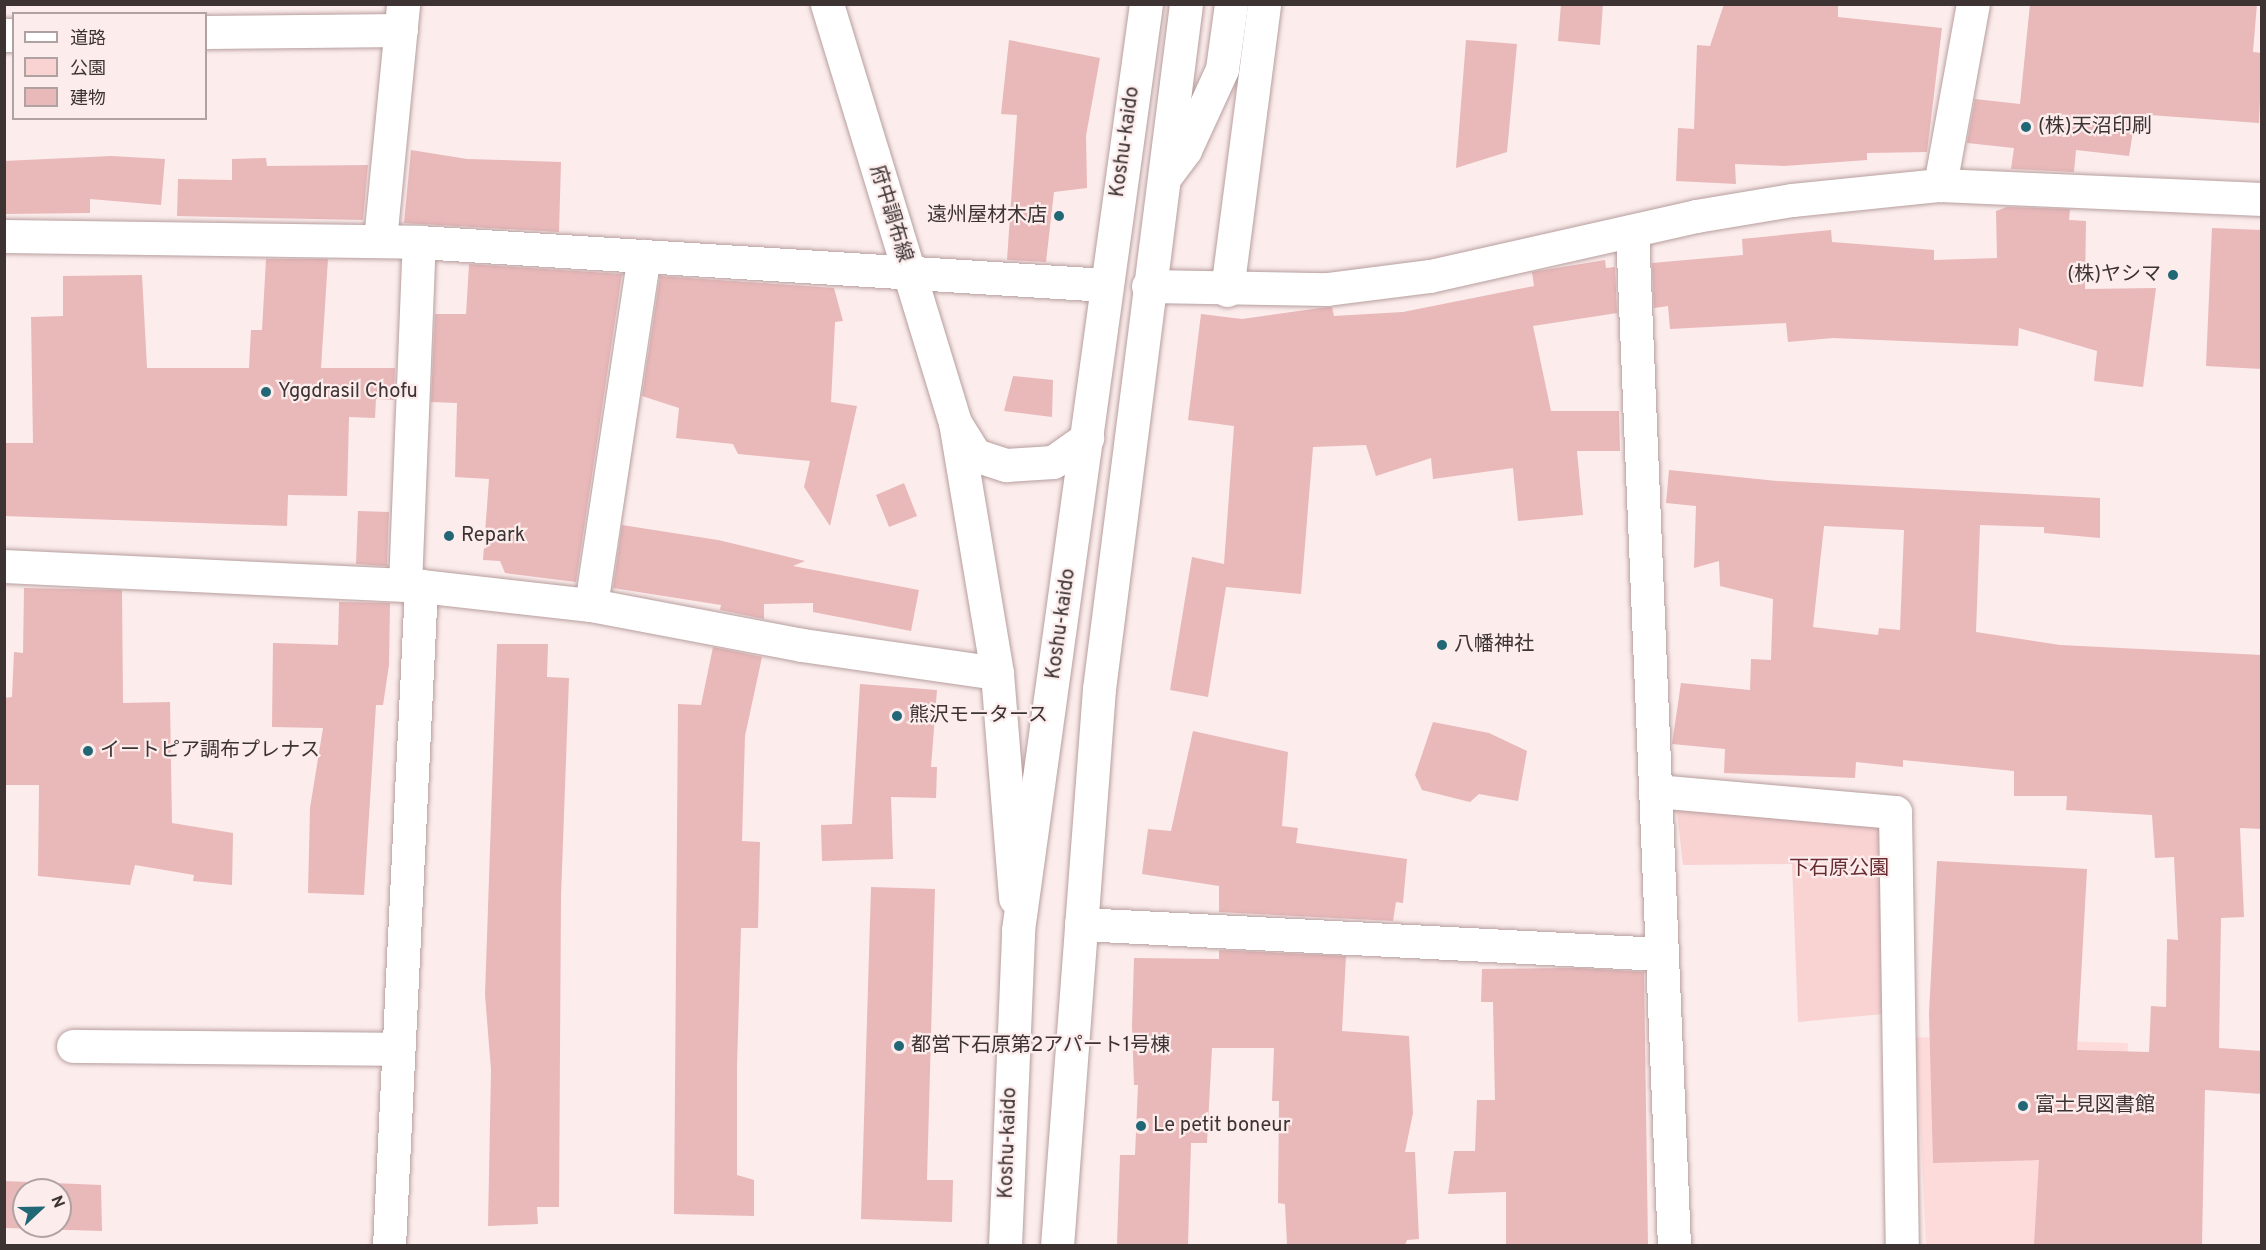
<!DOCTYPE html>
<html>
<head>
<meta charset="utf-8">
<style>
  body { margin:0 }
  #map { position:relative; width:2266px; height:1250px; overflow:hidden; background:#fcecec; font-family:Overpass,"Noto Sans JP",sans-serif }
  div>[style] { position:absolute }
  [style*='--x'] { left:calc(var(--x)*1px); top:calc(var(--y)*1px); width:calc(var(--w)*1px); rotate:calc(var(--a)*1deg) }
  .built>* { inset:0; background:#fedbdb }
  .green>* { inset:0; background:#f9d2d2 }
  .building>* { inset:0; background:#e9b8b9 }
  .roads { filter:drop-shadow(0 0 2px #b79e9e) drop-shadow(0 0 2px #b79e9e) }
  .street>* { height:33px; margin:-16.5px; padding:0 16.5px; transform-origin:16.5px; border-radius:16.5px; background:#fff }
  .secondary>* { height:33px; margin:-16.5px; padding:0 16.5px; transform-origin:16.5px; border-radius:16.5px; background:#fff }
  .highway>* { height:33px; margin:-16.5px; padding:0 16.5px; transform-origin:16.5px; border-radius:16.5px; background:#fff }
  .dots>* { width:16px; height:16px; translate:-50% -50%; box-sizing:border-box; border:3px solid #fcecec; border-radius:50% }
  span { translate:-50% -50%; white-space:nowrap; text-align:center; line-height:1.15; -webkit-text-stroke:4.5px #fcecec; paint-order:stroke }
  .poi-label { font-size:20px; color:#3d3333 }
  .left { translate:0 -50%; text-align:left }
  .right { translate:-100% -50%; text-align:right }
  .street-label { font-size:20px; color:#3d3333 }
  .park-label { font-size:20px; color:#692c31 }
  .frame { position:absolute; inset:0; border:6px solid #3d3333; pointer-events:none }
  .legend { position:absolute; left:12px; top:12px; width:195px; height:108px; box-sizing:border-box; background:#fcecec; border:2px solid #b0a2a2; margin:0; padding:8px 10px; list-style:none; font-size:18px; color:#3d3333 }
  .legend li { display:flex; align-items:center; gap:12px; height:30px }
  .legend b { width:30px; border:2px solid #b0a2a2 }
  .north { position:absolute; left:12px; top:1178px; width:60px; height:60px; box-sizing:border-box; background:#fcecec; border:2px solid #b0a2a2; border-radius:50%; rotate:68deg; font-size:16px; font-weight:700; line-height:24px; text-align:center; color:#3d3333 }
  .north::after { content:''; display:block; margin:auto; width:21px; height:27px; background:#216776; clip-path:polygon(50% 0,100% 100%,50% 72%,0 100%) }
</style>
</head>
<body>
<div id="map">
  <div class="built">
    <div style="clip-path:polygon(1916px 1037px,2128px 1043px,2121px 1245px,1926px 1245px)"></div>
  </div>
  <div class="green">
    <div style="clip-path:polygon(1676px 804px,1886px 825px,1883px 1014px,1798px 1022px,1792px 864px,1683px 865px)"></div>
  </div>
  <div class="building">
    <div style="clip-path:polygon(1561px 4px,1603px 4px,1600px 45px,1558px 41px)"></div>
    <div style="clip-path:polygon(1724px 4px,1838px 4px,1838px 17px,1942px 28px,1927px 152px,1867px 153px,1867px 160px,1784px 166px,1735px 164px,1736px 184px,1676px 181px,1678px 128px,1694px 129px,1697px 45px,1710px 46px)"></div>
    <div style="clip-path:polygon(2030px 4px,2257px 4px,2253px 52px,2262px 53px,2259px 123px,2136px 114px,2129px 156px,2076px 150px,2074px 172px,2011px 169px,2014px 148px,1967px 143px,1975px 99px,2020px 104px)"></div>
    <div style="clip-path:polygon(1009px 40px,1100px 58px,1086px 136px,1087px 188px,1054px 192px,1046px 262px,1007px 260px,1017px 115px,1001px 114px)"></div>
    <div style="clip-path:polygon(1466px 40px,1517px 44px,1507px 152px,1456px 168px)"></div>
    <div style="clip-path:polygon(411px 150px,467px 159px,561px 162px,559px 232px,404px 223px)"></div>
    <div style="clip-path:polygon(111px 156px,165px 159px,161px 205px,90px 199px,90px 213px,4px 214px,4px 161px)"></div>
    <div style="clip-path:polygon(266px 158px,267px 166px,368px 165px,363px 220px,177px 216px,178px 179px,232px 180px,232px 159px)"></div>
    <div style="clip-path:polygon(2007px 207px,2070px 209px,2069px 220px,2086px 221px,2085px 289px,2156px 288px,2143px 387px,2094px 381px,2097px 351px,2019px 328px,2018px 346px,1833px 338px,1788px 342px,1786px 323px,1670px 329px,1668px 306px,1654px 308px,1652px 263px,1743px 255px,1742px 239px,1831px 230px,1832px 242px,1934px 250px,1934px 260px,1997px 258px,1996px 211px)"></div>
    <div style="clip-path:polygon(2212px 228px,2262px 230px,2262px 369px,2206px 366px)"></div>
    <div style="clip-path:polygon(266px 259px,328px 259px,321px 368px,395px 368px,394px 400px,376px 399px,375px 418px,349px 417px,347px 496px,288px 495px,287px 526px,4px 516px,4px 443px,33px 443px,31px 317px,63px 316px,63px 276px,142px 275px,147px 368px,249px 368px,251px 330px,262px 330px)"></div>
    <div style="clip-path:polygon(1605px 260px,1606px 268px,1615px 267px,1617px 313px,1533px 326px,1551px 411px,1619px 411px,1620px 451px,1577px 451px,1583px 515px,1518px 521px,1513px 468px,1433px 479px,1431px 458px,1376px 476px,1366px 445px,1313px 447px,1301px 594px,1226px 587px,1208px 697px,1170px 690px,1192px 557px,1224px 564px,1234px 426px,1188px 420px,1201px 314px,1242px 319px,1320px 308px,1332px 307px,1334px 316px,1403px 312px,1534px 286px,1532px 272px)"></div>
    <div style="clip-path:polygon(469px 264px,622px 274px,576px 582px,505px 573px,500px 561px,483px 560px,489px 479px,455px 477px,457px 403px,431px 402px,435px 314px,466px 314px)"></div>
    <div style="clip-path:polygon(660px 276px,834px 288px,843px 321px,835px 322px,831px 402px,857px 406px,830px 526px,804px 487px,810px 461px,738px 454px,733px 444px,676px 438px,679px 408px,642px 396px)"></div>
    <div style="clip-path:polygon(1013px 376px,1053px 380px,1052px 417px,1004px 411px)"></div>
    <div style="clip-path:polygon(evenodd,1669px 470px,1777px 481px,2100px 498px,2100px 538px,2044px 533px,2044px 527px,1980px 525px,1976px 632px,2060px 645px,2262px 655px,2262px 829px,2240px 828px,2244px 917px,2221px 918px,2219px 1048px,2262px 1051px,2262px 1094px,2205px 1090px,2202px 1245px,2034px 1245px,2039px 1160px,1933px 1163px,1929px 1013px,1937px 861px,2087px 869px,2077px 1050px,2149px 1052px,2151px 1006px,2166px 1007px,2167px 939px,2178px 940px,2174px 857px,2155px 858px,2152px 815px,2066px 810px,2067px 796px,2014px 796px,2014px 771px,1903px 760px,1903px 767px,1856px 762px,1855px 778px,1724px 773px,1725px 749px,1672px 744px,1681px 683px,1750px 690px,1751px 659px,1771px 660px,1773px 599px,1720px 586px,1719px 561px,1694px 568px,1696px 506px,1666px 503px,1669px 470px,1824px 526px,1904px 530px,1900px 630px,1879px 628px,1878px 635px,1813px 627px,1824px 526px)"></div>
    <div style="clip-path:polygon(904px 483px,917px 516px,889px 527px,876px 495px)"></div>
    <div style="clip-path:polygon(358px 511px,389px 512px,387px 566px,356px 564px)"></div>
    <div style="clip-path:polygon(622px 525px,718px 540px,805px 561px,793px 566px,919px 590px,911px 631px,813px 612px,813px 603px,764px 604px,764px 619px,720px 610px,721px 605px,613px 588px)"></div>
    <div style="clip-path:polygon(24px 588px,122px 590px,123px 703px,170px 702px,172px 823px,233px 833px,232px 885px,193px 881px,194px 875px,135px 865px,130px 885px,38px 876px,39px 785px,4px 785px,4px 698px,12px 697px,14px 652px,23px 653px)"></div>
    <div style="clip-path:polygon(339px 602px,390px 603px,389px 665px,383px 705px,376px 705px,364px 895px,308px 893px,310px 808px,323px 728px,272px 727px,273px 643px,338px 645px)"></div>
    <div style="clip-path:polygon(497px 644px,548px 644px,547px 677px,569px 678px,561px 896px,559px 1207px,537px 1207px,538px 1224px,488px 1226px,491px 1070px,485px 995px)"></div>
    <div style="clip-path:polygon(713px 647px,762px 657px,745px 736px,742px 841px,760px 842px,758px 928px,741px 928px,737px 1067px,737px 1175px,754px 1180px,754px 1216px,674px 1214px,678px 704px,701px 705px)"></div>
    <div style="clip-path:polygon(860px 684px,937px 690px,931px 767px,937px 767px,936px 798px,891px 797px,893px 859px,822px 861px,821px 825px,852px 824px)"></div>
    <div style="clip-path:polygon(1433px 722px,1489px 733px,1527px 751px,1518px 801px,1479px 794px,1470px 802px,1422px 790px,1415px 775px)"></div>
    <div style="clip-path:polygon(1193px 731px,1288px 752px,1282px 826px,1298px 828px,1296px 843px,1407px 859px,1403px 903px,1396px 902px,1393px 921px,1219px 912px,1219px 886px,1142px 874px,1148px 829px,1171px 831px)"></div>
    <div style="clip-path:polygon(871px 887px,935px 889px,927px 1180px,953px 1180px,952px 1222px,861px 1219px)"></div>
    <div style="clip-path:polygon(1219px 950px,1346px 956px,1342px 1031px,1409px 1036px,1413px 1113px,1405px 1152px,1415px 1152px,1419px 1239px,1407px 1240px,1405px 1245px,1287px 1245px,1285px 1204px,1278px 1203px,1279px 1101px,1272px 1101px,1274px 1048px,1212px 1048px,1207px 1143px,1191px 1143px,1188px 1245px,1117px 1245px,1120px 1155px,1135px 1155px,1138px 1085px,1134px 1085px,1132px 1026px,1134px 958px,1219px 959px)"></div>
    <div style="clip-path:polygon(1578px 968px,1644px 972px,1648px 1245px,1506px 1245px,1506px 1192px,1448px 1194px,1454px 1151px,1475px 1151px,1477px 1100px,1495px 1100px,1493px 1002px,1481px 1002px,1482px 969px)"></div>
    <div style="clip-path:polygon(evenodd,4px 1181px,101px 1185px,102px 1231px,6px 1228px,4px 1181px,24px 1190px,60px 1190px,60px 1226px,24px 1226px,24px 1190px)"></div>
  </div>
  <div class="roads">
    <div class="street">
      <div style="--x:206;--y:32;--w:195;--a:-0.6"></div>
      <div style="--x:4;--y:35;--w:10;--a:0"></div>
      <div style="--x:1940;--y:185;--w:184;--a:-79.7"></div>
      <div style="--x:1632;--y:231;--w:1016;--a:87.63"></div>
      <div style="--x:4;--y:236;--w:415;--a:0.8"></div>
      <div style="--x:419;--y:242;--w:689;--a:3.58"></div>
      <div style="--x:380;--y:240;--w:237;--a:-84.4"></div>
      <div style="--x:1227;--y:290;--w:288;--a:-82.6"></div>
      <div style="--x:4;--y:566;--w:417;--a:2.7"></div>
      <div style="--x:421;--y:586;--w:171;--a:6.4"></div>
      <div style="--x:591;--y:605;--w:215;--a:10.7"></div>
      <div style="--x:802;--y:645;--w:197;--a:8.2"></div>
      <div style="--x:405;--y:585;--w:343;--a:-87.7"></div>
      <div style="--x:591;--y:605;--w:353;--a:-81.4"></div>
      <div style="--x:1655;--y:791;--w:241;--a:5"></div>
      <div style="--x:1895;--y:812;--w:434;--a:89.1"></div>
      <div style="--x:1081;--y:924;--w:582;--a:2.96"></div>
      <div style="--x:73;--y:1046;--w:325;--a:0.5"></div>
      <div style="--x:389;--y:1246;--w:661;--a:-87.22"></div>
    </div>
    <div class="secondary">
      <div style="--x:827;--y:4;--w:437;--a:73"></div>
      <div style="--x:955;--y:422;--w:254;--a:80.5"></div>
      <div style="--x:997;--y:673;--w:226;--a:85.4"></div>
      <div style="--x:1148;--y:286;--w:179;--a:1"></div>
      <div style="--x:1327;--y:289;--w:104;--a:-7.2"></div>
      <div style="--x:1430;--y:276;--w:273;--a:-12.7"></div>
      <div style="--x:1696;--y:216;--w:97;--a:-9.5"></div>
      <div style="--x:1792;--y:200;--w:149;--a:-5.8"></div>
      <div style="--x:1940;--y:185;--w:322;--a:2.5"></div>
      <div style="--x:957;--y:426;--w:34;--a:58"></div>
      <div style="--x:975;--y:455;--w:33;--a:18"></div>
      <div style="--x:1006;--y:465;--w:47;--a:-3.7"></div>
      <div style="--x:1053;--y:462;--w:42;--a:-35.2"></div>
    </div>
    <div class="highway">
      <div style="--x:1167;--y:174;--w:30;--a:-53"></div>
      <div style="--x:1185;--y:150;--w:89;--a:-65.4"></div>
      <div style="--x:1222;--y:69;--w:66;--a:-82.1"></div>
      <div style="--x:1005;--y:1246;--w:316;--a:-87.6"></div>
      <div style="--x:1018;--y:930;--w:935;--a:-82.13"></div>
      <div style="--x:1057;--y:1246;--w:559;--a:-85.69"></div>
      <div style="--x:1099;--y:689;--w:691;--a:-82.76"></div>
    </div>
  </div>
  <div class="dots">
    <div style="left:2026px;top:127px;background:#216776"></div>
    <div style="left:1059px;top:216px;background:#216776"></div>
    <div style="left:2173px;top:275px;background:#216776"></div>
    <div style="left:266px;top:392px;background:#216776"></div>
    <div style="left:449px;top:536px;background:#216776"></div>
    <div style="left:1442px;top:645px;background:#216776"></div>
    <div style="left:897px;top:716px;background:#216776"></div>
    <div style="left:88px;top:751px;background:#216776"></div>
    <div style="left:899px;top:1046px;background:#216776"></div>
    <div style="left:2023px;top:1106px;background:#216776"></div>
    <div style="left:1141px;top:1126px;background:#216776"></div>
  </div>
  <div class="poi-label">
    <span class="left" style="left:2038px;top:127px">(株)天沼印刷</span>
    <span class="right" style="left:1047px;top:216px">遠州屋材木店</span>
    <span class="right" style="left:2161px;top:275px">(株)ヤシマ</span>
    <span class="left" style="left:278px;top:392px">Yggdrasil Chofu</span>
    <span class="left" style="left:461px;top:536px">Repark</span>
    <span class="left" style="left:1454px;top:645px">八幡神社</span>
    <span class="left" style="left:909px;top:716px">熊沢モータース</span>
    <span class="left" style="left:100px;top:751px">イートピア調布プレナス</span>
    <span class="left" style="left:911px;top:1046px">都営下石原第2アパート1号棟</span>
    <span class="left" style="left:2035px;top:1106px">富士見図書館</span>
    <span class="left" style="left:1153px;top:1126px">Le petit boneur</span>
  </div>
  <div class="street-label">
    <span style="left:1126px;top:142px;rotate:-82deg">Koshu-kaido</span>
    <span style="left:890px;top:214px;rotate:73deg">府中調布線</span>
    <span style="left:1062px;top:624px;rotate:-82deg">Koshu-kaido</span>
    <span style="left:1009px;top:1143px;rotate:-88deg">Koshu-kaido</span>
  </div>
  <div class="park-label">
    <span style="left:1839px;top:869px">下石原公園</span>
  </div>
  <div class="frame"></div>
  <ul class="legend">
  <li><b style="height:8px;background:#fff"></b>道路</li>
  <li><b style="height:16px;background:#f9d2d2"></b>公園</li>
  <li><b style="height:16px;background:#e9b8b9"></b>建物</li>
  </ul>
  <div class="north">N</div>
</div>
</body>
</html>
